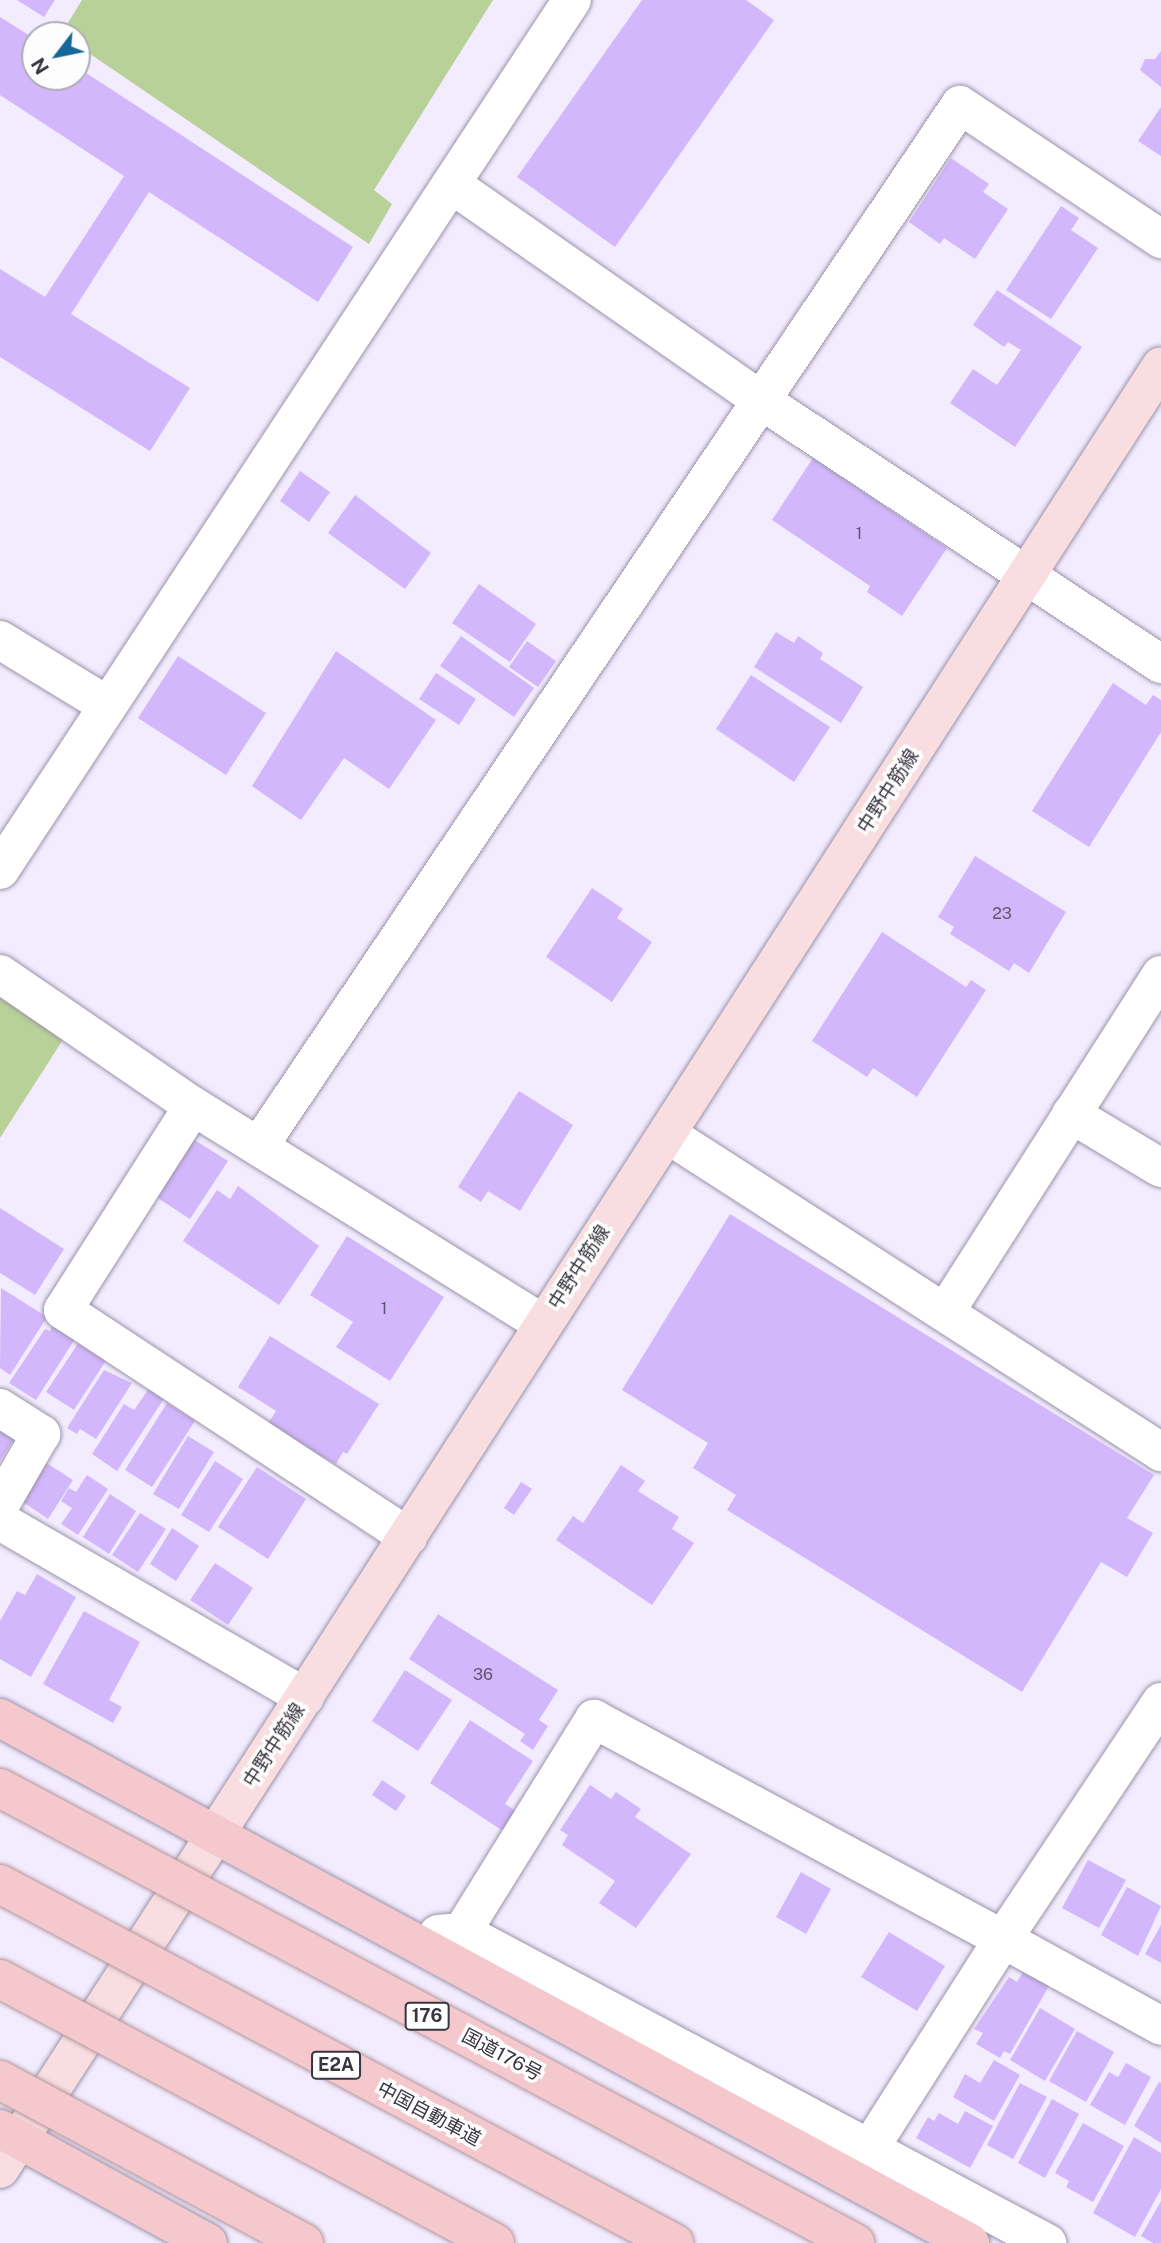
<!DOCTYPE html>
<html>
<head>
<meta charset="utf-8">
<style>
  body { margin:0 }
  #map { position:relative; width:1161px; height:2243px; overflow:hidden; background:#f3ecff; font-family:"Public Sans","Noto Sans JP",sans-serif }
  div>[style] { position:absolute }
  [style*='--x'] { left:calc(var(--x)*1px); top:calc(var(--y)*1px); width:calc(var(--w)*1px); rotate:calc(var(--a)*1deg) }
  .green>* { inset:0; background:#b8d198 }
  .building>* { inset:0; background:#d3b7fd }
  .roads { filter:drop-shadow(0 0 2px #9b93a9) drop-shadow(0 0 2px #9b93a9) }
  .minor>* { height:38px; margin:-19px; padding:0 19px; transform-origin:19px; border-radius:19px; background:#fff }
  .major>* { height:38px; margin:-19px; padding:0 19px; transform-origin:19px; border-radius:19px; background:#f8dee0 }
  .highway>* { height:38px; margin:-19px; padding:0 19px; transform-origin:19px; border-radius:19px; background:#f4c8cc }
  .bridges { filter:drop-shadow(0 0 2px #b2959a) drop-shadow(0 0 2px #b2959a) }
  .highway-bridge>* { height:38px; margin:-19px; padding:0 19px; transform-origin:19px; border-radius:19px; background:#f4c8cc }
  span { translate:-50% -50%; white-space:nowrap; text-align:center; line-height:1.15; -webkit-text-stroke:7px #fdfdfd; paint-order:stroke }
  .number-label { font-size:16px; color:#5f566e }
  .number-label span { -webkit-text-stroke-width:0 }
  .shield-label span { padding:2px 5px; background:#fdfdfd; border:2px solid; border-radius:5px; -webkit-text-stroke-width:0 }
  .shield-label { font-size:18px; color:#38353e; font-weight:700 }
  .street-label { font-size:19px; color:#38353e }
  .north { position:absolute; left:21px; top:21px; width:70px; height:70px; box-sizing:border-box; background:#fdfdfd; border:2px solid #aeadb1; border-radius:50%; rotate:238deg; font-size:19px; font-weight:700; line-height:28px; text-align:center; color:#38353e }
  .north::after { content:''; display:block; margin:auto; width:24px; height:32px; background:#156899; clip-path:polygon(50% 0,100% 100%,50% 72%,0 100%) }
</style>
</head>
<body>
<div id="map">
  <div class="green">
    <div style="clip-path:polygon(82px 0,493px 0,374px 190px,392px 204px,369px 244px,77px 45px,77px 35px,61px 34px)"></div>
    <div style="clip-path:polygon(0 997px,64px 1038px,0 1138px)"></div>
  </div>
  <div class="building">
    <div style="clip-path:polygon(17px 0,55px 0,44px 17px)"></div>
    <div style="clip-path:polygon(642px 0,746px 0,774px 20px,615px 247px,517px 177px)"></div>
    <div style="clip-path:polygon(0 17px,35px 39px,35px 77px,77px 77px,77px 67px,353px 247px,318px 302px,149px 192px,71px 314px,190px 388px,150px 451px,0 357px,0 269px,45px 297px,124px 176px,0 95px)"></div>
    <div style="clip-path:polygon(1161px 51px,1161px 87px,1140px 70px,1145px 59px,1155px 59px)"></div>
    <div style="clip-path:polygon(1161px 107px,1161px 156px,1138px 141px)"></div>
    <div style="clip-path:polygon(951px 158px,989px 184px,983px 192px,1008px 209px,975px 259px,944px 238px,940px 244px,909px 222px)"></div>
    <div style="clip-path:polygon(1061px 206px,1079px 218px,1071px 230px,1098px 248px,1051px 319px,1006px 290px)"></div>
    <div style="clip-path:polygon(997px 290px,1082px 347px,1015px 447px,950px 403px,973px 369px,997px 385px,1021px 350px,1008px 342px,1004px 347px,973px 325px)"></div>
    <div style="clip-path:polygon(813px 458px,947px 548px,902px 616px,867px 592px,870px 586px,772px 520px)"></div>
    <div style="clip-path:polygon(300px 471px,330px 492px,309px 522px,280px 501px)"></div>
    <div style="clip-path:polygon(355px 495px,431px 553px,405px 589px,328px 533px)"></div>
    <div style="clip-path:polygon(479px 584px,536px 624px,510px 662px,452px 623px)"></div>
    <div style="clip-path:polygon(776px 632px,794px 643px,798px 636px,823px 653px,820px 659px,863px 687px,841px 723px,754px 667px)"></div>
    <div style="clip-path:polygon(461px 636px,534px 688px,514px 717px,440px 666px)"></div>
    <div style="clip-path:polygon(527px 641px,556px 661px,538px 687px,509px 667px)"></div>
    <div style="clip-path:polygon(336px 651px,436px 720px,389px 789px,344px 758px,301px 820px,252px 786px)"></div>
    <div style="clip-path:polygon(178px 656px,266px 713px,226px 775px,138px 718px)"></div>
    <div style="clip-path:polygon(436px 673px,476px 699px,459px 725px,419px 699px)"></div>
    <div style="clip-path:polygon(751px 675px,830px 727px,794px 782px,716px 729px)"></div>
    <div style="clip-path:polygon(1113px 683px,1146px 705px,1153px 695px,1161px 700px,1161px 732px,1089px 847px,1032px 811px)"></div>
    <div style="clip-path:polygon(975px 856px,1066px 912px,1029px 973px,1014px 963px,1009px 971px,950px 934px,954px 927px,938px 917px)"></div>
    <div style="clip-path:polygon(592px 888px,623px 909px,617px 918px,652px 942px,612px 1002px,546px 957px)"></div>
    <div style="clip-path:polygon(882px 932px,966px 987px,971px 980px,986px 990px,917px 1097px,873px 1068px,867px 1077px,812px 1041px)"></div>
    <div style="clip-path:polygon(519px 1091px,573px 1125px,520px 1211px,488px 1191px,481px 1202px,458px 1187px)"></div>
    <div style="clip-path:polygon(190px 1137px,228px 1161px,190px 1219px,153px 1195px)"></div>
    <div style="clip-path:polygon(238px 1186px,319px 1246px,279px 1305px,183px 1241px,217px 1190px,230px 1199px)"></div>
    <div style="clip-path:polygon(0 1208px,64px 1249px,35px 1295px,0 1273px)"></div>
    <div style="clip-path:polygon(730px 1214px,1154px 1475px,1127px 1518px,1153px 1533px,1127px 1577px,1101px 1562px,1022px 1692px,727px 1510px,736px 1495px,693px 1468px,708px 1443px,622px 1390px)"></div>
    <div style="clip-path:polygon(347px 1236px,444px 1297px,390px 1381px,336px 1347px,353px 1322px,310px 1295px)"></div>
    <div style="clip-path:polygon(1px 1288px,47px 1317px,10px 1375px,0 1368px)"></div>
    <div style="clip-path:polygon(53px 1324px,75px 1339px,36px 1400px,9px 1383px,45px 1329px,50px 1331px)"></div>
    <div style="clip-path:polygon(270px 1336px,379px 1404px,347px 1454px,343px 1452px,336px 1464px,266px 1427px,276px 1411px,238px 1387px)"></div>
    <div style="clip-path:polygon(79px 1342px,107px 1359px,74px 1410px,46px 1392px)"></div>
    <div style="clip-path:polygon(104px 1370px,132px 1383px,96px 1439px,80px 1429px,77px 1434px,67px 1428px)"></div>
    <div style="clip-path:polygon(150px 1387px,165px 1397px,117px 1471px,92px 1454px,124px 1404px,134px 1410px)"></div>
    <div style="clip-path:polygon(167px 1403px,195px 1421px,152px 1487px,125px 1470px)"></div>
    <div style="clip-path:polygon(0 1424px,17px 1434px,0 1461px)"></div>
    <div style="clip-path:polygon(188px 1436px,214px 1452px,179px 1509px,153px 1494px)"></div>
    <div style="clip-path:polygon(215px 1461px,243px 1479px,209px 1532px,181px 1515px)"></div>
    <div style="clip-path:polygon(45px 1462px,73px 1480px,48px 1519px,20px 1500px)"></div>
    <div style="clip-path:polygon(621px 1465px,645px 1481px,638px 1491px,679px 1517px,672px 1529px,694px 1543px,652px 1605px,556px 1540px,573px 1516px,583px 1523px)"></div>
    <div style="clip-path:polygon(257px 1467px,306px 1499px,268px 1559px,218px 1527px)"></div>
    <div style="clip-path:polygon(87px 1475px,108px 1489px,78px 1535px,61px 1524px,72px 1508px,61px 1501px,69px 1488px,76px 1492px)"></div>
    <div style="clip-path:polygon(521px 1482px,532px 1489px,514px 1515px,504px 1508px)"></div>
    <div style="clip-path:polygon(110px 1494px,136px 1511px,109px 1554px,83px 1537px)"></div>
    <div style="clip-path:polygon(140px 1513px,166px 1529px,138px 1572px,112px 1555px)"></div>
    <div style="clip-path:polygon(172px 1528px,199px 1546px,176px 1581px,150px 1564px)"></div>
    <div style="clip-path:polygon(215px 1563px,253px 1588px,228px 1625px,190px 1600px)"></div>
    <div style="clip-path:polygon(37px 1574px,76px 1597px,31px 1677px,0 1659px,0 1621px,17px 1591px,25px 1595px)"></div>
    <div style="clip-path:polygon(84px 1611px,140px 1642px,109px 1700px,122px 1707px,113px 1723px,43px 1684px)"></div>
    <div style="clip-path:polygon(438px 1614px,558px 1690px,539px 1720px,548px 1726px,533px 1750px,520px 1741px,525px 1734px,409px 1659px)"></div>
    <div style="clip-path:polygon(405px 1670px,452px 1700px,418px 1751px,372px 1721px)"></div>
    <div style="clip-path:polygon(470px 1720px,533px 1761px,505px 1804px,516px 1811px,503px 1831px,430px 1783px)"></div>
    <div style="clip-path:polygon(382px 1780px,406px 1796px,396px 1811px,372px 1795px)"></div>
    <div style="clip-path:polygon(590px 1785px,611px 1799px,616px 1792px,641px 1809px,635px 1817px,691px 1854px,636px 1928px,599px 1903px,615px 1881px,562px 1845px,568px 1835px,560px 1830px)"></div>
    <div style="clip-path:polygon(1088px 1860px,1126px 1880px,1099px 1928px,1062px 1908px)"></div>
    <div style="clip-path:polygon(801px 1872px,831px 1889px,806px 1934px,776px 1917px)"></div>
    <div style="clip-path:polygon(1127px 1887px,1161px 1906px,1138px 1956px,1101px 1935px)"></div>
    <div style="clip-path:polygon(1161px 1925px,1161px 1963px,1145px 1954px)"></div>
    <div style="clip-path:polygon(889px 1932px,945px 1966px,917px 2011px,861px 1977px)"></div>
    <div style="clip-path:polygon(1023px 1972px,1049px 1986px,1010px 2054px,1004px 2051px,1000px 2058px,976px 2044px,983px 2033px,974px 2029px,1009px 1977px,1017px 1982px)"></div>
    <div style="clip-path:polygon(1040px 2008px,1075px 2029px,1045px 2081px,1010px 2060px)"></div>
    <div style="clip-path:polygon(1077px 2031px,1114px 2052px,1086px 2102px,1049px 2081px)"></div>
    <div style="clip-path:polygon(994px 2060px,1020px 2075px,994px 2121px,953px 2097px,965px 2074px,980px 2083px)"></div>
    <div style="clip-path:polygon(1126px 2063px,1151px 2077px,1125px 2125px,1090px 2105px,1109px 2072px,1118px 2077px)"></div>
    <div style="clip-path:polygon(1159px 2082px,1161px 2083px,1161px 2143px,1134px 2126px)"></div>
    <div style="clip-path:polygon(1020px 2083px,1047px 2097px,1013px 2159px,987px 2145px)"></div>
    <div style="clip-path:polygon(1052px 2099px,1079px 2114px,1045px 2178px,1018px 2163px)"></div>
    <div style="clip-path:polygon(965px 2111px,993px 2126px,970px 2168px,916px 2138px,928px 2117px,934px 2121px,939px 2113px,958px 2124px)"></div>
    <div style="clip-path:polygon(1083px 2123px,1124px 2146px,1093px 2202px,1066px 2187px,1069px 2181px,1055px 2173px)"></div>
    <div style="clip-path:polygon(1134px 2137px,1161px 2153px,1161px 2189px,1135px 2237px,1093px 2213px)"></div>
    <div style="clip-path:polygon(1161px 2201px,1161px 2243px,1153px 2243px,1141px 2236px)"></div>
  </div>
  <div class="roads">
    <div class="minor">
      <div style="--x:451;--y:184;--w:379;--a:34.9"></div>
      <div style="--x:762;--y:401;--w:478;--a:33.4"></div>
      <div style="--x:0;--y:640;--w:125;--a:31.3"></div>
      <div style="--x:0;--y:870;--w:1041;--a:-56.68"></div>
      <div style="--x:0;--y:974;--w:234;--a:34.4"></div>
      <div style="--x:193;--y:1106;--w:411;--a:31.9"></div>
      <div style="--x:193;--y:1106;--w:242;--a:122.5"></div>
      <div style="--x:63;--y:1310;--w:413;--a:33.3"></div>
      <div style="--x:1071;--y:1114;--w:105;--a:31"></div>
      <div style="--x:667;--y:1134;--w:588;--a:32.77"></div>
      <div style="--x:259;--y:1146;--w:1255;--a:-56.04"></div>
      <div style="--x:960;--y:105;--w:242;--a:33.7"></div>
      <div style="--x:946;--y:1311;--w:399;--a:-57.4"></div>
      <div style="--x:0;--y:1408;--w:49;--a:32.4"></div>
      <div style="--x:41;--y:1434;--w:82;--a:120"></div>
      <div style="--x:0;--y:1521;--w:352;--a:30"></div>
      <div style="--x:1161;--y:1702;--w:285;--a:123.7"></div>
      <div style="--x:1003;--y:1939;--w:180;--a:28.8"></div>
      <div style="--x:462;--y:1932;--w:251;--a:-58.2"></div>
      <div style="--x:594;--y:1719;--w:464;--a:28.3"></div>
      <div style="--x:1003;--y:1939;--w:246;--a:122.5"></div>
      <div style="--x:438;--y:1934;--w:24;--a:-5"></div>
      <div style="--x:462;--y:1932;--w:663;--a:28"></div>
    </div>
    <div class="major">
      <div style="--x:0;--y:2169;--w:2144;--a:-57.22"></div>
    </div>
    <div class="highway">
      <div style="--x:0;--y:1718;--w:1103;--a:28.42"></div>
      <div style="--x:0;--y:2129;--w:237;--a:28.7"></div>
    </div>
  </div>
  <div class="bridges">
    <div class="highway-bridge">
      <div style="--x:0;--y:1788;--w:969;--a:28.02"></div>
      <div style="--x:0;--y:1884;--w:764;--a:28.04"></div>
      <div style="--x:0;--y:1979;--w:561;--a:28.07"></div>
      <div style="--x:0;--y:2080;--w:345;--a:28.2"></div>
    </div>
  </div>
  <div class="number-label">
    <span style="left:859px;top:534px">1</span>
    <span style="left:1002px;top:914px">23</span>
    <span style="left:384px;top:1309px">1</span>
    <span style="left:483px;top:1675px">36</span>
  </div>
  <div class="shield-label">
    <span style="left:427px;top:2016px">176</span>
    <span style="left:336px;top:2065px">E2A</span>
  </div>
  <div class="street-label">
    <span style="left:888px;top:791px;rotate:-57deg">中野中筋線</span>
    <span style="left:579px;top:1267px;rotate:-57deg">中野中筋線</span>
    <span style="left:274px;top:1745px;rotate:-57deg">中野中筋線</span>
    <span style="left:502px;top:2055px;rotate:28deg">国道176号</span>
    <span style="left:429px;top:2114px;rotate:28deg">中国自動車道</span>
  </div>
  <div class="north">N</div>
</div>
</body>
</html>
